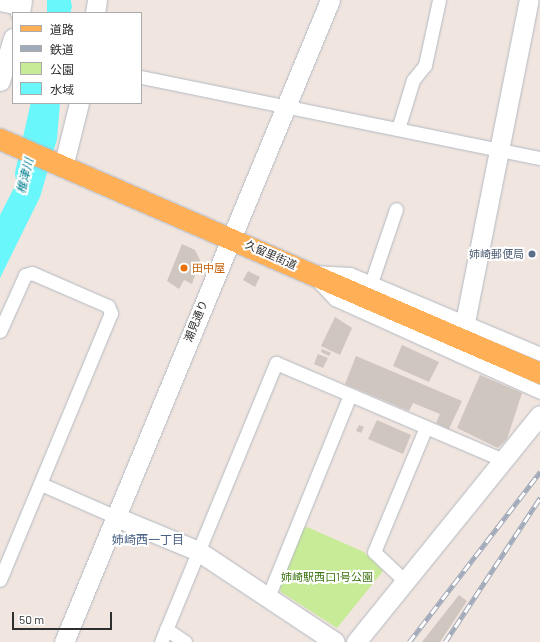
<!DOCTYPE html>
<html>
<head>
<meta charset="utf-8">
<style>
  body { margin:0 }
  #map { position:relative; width:540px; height:642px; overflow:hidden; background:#f0e5df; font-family:Barlow,"Noto Sans JP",sans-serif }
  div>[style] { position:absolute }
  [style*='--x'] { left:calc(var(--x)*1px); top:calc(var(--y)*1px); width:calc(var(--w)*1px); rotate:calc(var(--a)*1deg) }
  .green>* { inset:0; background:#c8eb97 }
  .water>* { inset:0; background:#69f7fb }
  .round { border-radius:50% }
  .river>* { height:24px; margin:-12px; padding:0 12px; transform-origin:12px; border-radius:12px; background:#69f7fb }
  .building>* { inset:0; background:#cfc6c0 }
  .roads { filter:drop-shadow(0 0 1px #b3b9c2) drop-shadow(0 0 1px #b3b9c2) }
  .street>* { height:13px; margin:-6.5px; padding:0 6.5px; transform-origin:6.5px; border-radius:6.5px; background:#fff }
  .secondary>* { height:19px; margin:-9.5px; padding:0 9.5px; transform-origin:9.5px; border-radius:9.5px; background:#fff }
  .primary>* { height:21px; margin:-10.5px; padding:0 10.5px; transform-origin:10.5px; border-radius:10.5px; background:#ffaf55 }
  .rail>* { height:4.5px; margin-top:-2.25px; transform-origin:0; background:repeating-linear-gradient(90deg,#fff 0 9px,#a1aaba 0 18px); box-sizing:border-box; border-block:1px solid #a1aaba }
  .dots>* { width:11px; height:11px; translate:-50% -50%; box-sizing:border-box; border:2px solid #fff; border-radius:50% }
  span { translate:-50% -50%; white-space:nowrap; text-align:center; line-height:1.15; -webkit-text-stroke:4px #fff; paint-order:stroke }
  .service-label { font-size:11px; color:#4e5e75 }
  .right { translate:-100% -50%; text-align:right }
  .street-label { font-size:11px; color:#2e2e2e }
  .food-label { font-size:11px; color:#c56008 }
  .left { translate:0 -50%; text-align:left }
  .park-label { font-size:11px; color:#3f7513 }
  .water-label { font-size:12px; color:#03808f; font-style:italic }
  .neighbourhood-label { font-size:12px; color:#486184 }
  .legend { position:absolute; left:12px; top:12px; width:130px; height:92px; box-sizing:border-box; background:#fff; border:1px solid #ababab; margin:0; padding:5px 7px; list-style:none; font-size:12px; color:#2e2e2e }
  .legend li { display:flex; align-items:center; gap:8px; height:20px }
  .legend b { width:20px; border:1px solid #ababab }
  .scale { position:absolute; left:12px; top:612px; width:100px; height:18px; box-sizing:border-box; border:2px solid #2e2e2e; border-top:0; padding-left:5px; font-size:12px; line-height:14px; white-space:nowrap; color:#2e2e2e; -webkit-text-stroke:3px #fff; paint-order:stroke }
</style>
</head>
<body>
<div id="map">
  <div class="green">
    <div style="clip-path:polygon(307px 527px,364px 552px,383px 571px,337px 628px,281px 592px,279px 584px,301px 530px)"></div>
  </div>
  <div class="water">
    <div class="round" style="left:58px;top:-1px;width:14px;height:14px"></div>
    <div style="clip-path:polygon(43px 103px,60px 103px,57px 139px,40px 197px,0 278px,0 215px,32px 153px)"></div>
  </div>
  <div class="river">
    <div style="--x:59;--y:13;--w:13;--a:-90"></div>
    <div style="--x:27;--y:174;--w:73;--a:-77.3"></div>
  </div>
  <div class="building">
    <div style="clip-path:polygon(182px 244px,195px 250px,200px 260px,192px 284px,184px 280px,179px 289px,167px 281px)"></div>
    <div style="clip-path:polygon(248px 271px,260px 277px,255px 287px,243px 280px)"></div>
    <div style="clip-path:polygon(335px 317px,352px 328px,340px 355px,321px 346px)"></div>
    <div style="clip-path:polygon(402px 345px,439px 362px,429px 382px,393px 366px)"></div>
    <div style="clip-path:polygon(322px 349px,331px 353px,329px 356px,321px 352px)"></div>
    <div style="clip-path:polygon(318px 354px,328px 358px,323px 368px,314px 364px)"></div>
    <div style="clip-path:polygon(356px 356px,462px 401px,449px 429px,436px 423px,440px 414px,413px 403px,409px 411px,345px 384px)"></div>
    <div style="clip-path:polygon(480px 375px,522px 393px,507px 439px,498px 448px,457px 428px)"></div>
    <div style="clip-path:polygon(377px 420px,411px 435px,403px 454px,368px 439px)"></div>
    <div style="clip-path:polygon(359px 425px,364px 427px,361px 433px,356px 431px)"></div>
    <div style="clip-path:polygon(459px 595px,467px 601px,440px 642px,422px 642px)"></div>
  </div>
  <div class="roads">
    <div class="street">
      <div style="--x:0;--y:4;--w:21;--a:11"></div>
      <div style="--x:141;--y:77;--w:407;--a:11.5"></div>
      <div style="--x:398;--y:129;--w:51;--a:-73"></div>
      <div style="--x:413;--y:80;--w:19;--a:-51"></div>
      <div style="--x:425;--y:65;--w:66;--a:-77.8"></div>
      <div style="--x:312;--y:272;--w:38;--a:3"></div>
      <div style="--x:350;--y:274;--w:206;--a:22.8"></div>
      <div style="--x:318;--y:281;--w:25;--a:47"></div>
      <div style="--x:335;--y:299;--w:225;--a:24.4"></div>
      <div style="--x:371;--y:283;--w:78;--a:-71.3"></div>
      <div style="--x:0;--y:331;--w:61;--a:-65.9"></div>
      <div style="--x:25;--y:275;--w:7;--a:-16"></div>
      <div style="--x:32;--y:273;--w:83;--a:23.5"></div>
      <div style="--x:108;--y:306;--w:8;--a:67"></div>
      <div style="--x:111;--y:313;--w:289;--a:112.6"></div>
      <div style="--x:41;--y:484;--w:82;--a:23.7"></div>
      <div style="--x:405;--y:581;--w:42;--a:-136.9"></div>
      <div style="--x:374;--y:552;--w:135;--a:-67.4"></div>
      <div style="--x:268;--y:597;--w:218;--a:-67.9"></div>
      <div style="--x:166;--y:629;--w:23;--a:34"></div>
      <div style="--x:161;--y:642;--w:302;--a:-67.6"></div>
      <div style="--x:276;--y:363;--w:247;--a:23.1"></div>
    </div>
    <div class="secondary">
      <div style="--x:20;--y:13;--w:13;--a:-81"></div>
      <div style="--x:95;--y:13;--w:13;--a:-81"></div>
      <div style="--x:0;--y:81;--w:45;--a:-73.2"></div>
      <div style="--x:63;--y:167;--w:66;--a:-76"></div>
      <div style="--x:465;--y:322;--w:328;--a:-78.8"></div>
      <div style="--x:116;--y:517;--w:89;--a:22.5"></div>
      <div style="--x:198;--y:551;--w:164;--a:33.6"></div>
      <div style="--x:64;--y:642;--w:695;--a:-67.49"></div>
      <div style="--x:356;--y:642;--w:292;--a:-51"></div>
    </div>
    <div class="primary">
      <div style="--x:0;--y:139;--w:589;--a:23.43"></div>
    </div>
  </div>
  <div class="rail">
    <div style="--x:409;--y:642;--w:215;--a:-52.4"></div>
    <div style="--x:445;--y:642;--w:173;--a:-56.6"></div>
  </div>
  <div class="dots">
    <div style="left:532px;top:254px;background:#5c6f8a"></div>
    <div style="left:184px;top:268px;background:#e8710a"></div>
  </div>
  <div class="service-label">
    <span class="right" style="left:524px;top:254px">姉崎郵便局</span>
  </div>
  <div class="street-label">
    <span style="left:271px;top:255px;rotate:24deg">久留里街道</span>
    <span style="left:196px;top:321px;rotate:-68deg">潮見通り</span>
  </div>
  <div class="food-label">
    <span class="left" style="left:192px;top:268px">田中屋</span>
  </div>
  <div class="park-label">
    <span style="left:327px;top:577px">姉崎駅西口1号公園</span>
  </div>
  <div class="water-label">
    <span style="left:25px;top:176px;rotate:-76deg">椎津川</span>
  </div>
  <div class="neighbourhood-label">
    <span style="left:148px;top:540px">姉崎西一丁目</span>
  </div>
  <ul class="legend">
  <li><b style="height:5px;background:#ffaf55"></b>道路</li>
  <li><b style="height:5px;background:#a1aaba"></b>鉄道</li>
  <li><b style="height:11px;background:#c8eb97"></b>公園</li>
  <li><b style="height:11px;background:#69f7fb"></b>水域</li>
  </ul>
  <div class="scale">50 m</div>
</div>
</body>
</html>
